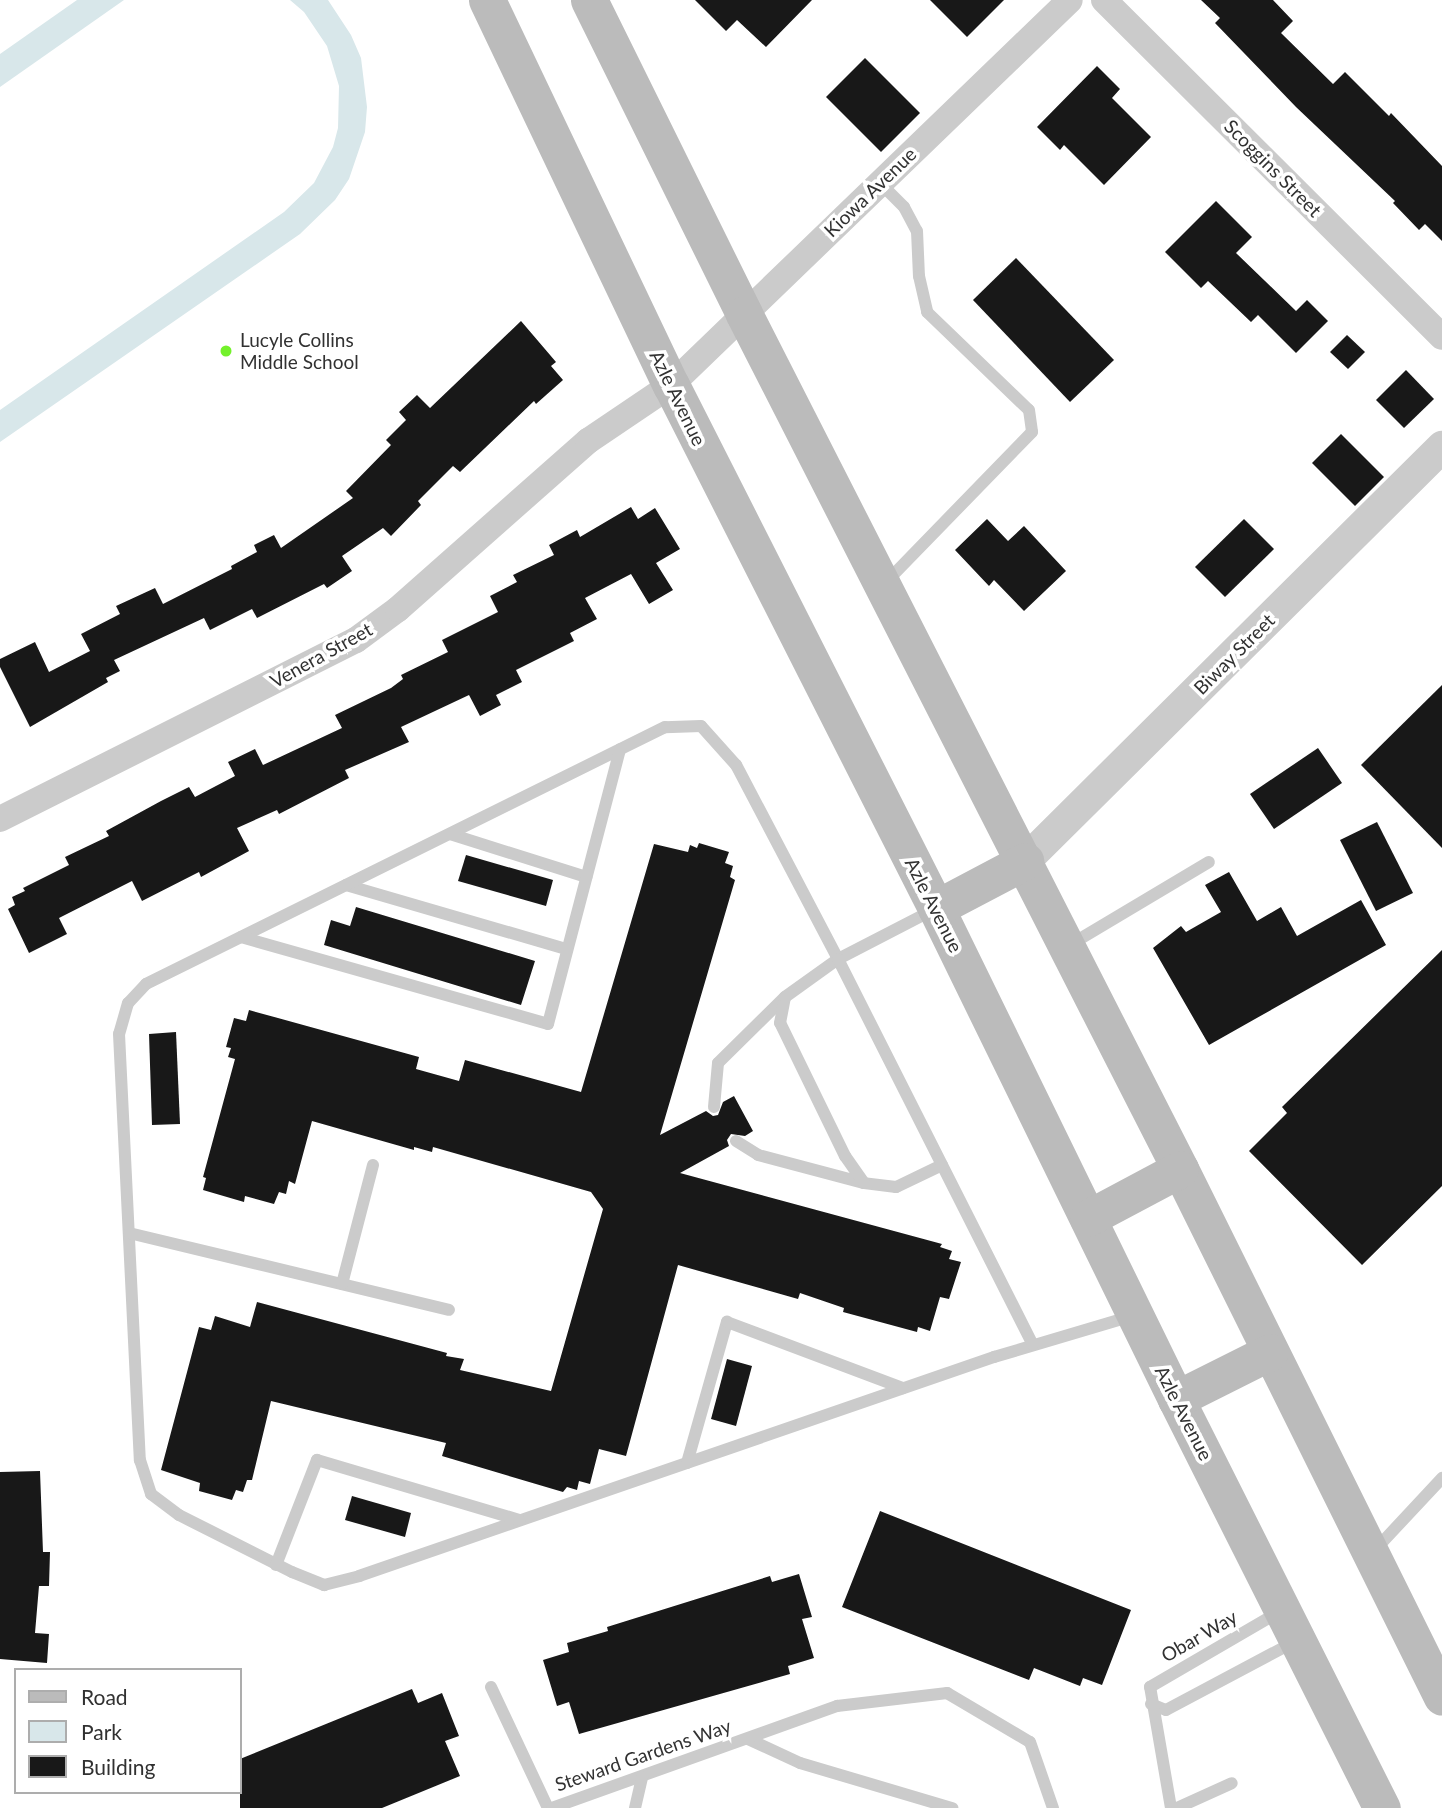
<!DOCTYPE html>
<html>
<head>
<meta charset="utf-8">
<style>
  body { margin:0 }
  #map { position:relative; width:1442px; height:1808px; overflow:hidden; background:#fff; font-family:Lato,sans-serif }
  div>[style] { position:absolute }
  [style*='--x'] { left:calc(var(--x)*1px); top:calc(var(--y)*1px); width:calc(var(--w)*1px); rotate:calc(var(--a)*1deg) }
  .green>* { inset:0; background:#d8e7ea }
  .building>* { inset:0; background:#181818 }
  .service>* { height:12px; margin:-6px; padding:0 6px; transform-origin:6px; border-radius:6px; background:#cbcbcb }
  .minor>* { height:26px; margin:-13px; padding:0 13px; transform-origin:13px; border-radius:13px; background:#cbcbcb }
  .tertiary>* { height:32px; margin:-16px; padding:0 16px; transform-origin:16px; border-radius:16px; background:#cbcbcb }
  .secondary>* { height:37px; margin:-18.5px; padding:0 18.5px; transform-origin:18.5px; border-radius:18.5px; background:#bbb }
  .dots>* { width:19px; height:19px; translate:-50% -50%; box-sizing:border-box; border:4px solid #fff; border-radius:50% }
  span { translate:-50% -50%; white-space:nowrap; text-align:center; line-height:1.15; -webkit-text-stroke:7px #fff; paint-order:stroke }
  .street-label { font-size:19px; color:#313131 }
  .poi-label { font-size:19px; color:#313131 }
  .left { translate:0 -50%; text-align:left }
  .legend { position:absolute; left:14px; top:1668px; width:228px; height:126px; box-sizing:border-box; background:#fff; border:2px solid #adadad; margin:0; padding:9px 12px; list-style:none; font-size:21px; color:#313131 }
  .legend li { display:flex; align-items:center; gap:14px; height:35px }
  .legend b { width:35px; border:2px solid #adadad }
</style>
</head>
<body>
<div id="map">
  <div class="green">
    <div style="clip-path:polygon(77px 0,124px 0,0 87px,0 54px)"></div>
    <div style="clip-path:polygon(290px 0,328px 0,351px 35px,361px 58px,367px 107px,365px 132px,349px 179px,335px 200px,300px 234px,0 442px,0 410px,284px 212px,314px 183px,333px 147px,338px 128px,339px 86px,327px 46px,304px 12px)"></div>
  </div>
  <div class="building">
    <div style="clip-path:polygon(695px 0,812px 0,766px 47px,737px 20px,726px 31px)"></div>
    <div style="clip-path:polygon(930px 0,1004px 0,967px 37px)"></div>
    <div style="clip-path:polygon(1201px 0,1273px 0,1293px 21px,1281px 33px,1333px 84px,1345px 72px,1389px 116px,1391px 113px,1442px 166px,1442px 241px,1425px 224px,1419px 230px,1393px 203px,1395px 201px,1296px 107px,1215px 23px,1220px 18px)"></div>
    <div style="clip-path:polygon(865px 58px,920px 113px,881px 152px,826px 97px)"></div>
    <div style="clip-path:polygon(1097px 66px,1120px 89px,1112px 98px,1151px 137px,1104px 185px,1064px 145px,1060px 150px,1037px 127px)"></div>
    <div style="clip-path:polygon(1216px 201px,1252px 237px,1236px 253px,1296px 311px,1307px 300px,1328px 321px,1296px 353px,1258px 315px,1251px 322px,1208px 281px,1201px 288px,1165px 252px)"></div>
    <div style="clip-path:polygon(1016px 258px,1114px 360px,1070px 402px,973px 300px)"></div>
    <div style="clip-path:polygon(521px 321px,556px 362px,551px 366px,563px 380px,536px 404px,534px 401px,460px 472px,453px 466px,418px 501px,421px 505px,391px 536px,383px 528px,342px 556px,352px 571px,327px 588px,324px 584px,257px 618px,252px 609px,210px 630px,204px 618px,114px 660px,120px 671px,106px 678px,108px 682px,30px 727px,0 667px,0 659px,35px 642px,49px 672px,90px 651px,81px 634px,120px 614px,116px 606px,155px 588px,163px 604px,232px 569px,231px 566px,257px 552px,254px 545px,274px 535px,281px 548px,353px 498px,346px 491px,391px 445px,386px 440px,406px 420px,399px 412px,417px 395px,430px 408px)"></div>
    <div style="clip-path:polygon(1347px 335px,1365px 352px,1348px 369px,1330px 352px)"></div>
    <div style="clip-path:polygon(1406px 370px,1434px 399px,1404px 428px,1376px 400px)"></div>
    <div style="clip-path:polygon(1341px 434px,1384px 477px,1355px 506px,1312px 463px)"></div>
    <div style="clip-path:polygon(631px 507px,638px 519px,655px 508px,680px 549px,656px 563px,673px 590px,649px 604px,631px 574px,585px 598px,597px 619px,570px 633px,574px 641px,516px 670px,522px 682px,496px 695px,501px 705px,480px 716px,469px 695px,401px 727px,409px 742px,345px 770px,349px 778px,279px 814px,277px 810px,237px 828px,249px 851px,201px 877px,199px 872px,142px 901px,132px 881px,59px 918px,67px 934px,29px 953px,8px 909px,15px 905px,12px 897px,25px 891px,23px 888px,69px 865px,65px 857px,109px 836px,106px 831px,161px 801px,189px 787px,195px 797px,235px 776px,228px 762px,255px 749px,263px 765px,342px 728px,335px 715px,391px 688px,403px 679px,401px 675px,448px 652px,442px 640px,498px 612px,490px 596px,517px 582px,513px 575px,554px 555px,549px 545px,577px 530px,580px 537px)"></div>
    <div style="clip-path:polygon(987px 519px,1008px 541px,1024px 526px,1066px 571px,1024px 611px,994px 580px,989px 586px,955px 550px)"></div>
    <div style="clip-path:polygon(1244px 519px,1274px 549px,1225px 597px,1195px 567px)"></div>
    <div style="clip-path:polygon(1442px 685px,1442px 848px,1361px 765px)"></div>
    <div style="clip-path:polygon(1318px 748px,1342px 783px,1274px 829px,1250px 794px)"></div>
    <div style="clip-path:polygon(1377px 822px,1413px 893px,1376px 911px,1340px 840px)"></div>
    <div style="clip-path:polygon(699px 843px,729px 852px,725px 863px,733px 866px,730px 877px,735px 880px,660px 1135px,706px 1111px,713px 1116px,718px 1115px,723px 1102px,734px 1096px,753px 1131px,745px 1136px,731px 1134px,727px 1140px,729px 1146px,680px 1173px,942px 1244px,940px 1247px,952px 1251px,949px 1259px,961px 1262px,949px 1299px,940px 1297px,930px 1331px,918px 1327px,917px 1332px,843px 1312px,844px 1308px,800px 1293px,798px 1299px,678px 1265px,626px 1456px,599px 1449px,590px 1484px,579px 1481px,577px 1490px,567px 1487px,563px 1492px,442px 1456px,446px 1443px,271px 1401px,252px 1480px,247px 1480px,243px 1492px,236px 1490px,232px 1500px,199px 1491px,200px 1483px,161px 1470px,199px 1327px,211px 1330px,215px 1316px,250px 1327px,257px 1302px,447px 1353px,446px 1356px,464px 1359px,460px 1370px,551px 1391px,603px 1209px,591px 1192px,433px 1147px,432px 1152px,414px 1147px,414px 1150px,312px 1121px,295px 1184px,289px 1181px,286px 1194px,279px 1192px,274px 1204px,245px 1196px,244px 1202px,203px 1190px,206px 1178px,203px 1177px,235px 1059px,228px 1057px,231px 1048px,226px 1047px,234px 1018px,246px 1021px,249px 1010px,419px 1057px,416px 1069px,459px 1081px,465px 1060px,581px 1092px,654px 844px,688px 852px,690px 845px,697px 848px)"></div>
    <div style="clip-path:polygon(466px 855px,553px 880px,546px 906px,458px 881px)"></div>
    <div style="clip-path:polygon(1229px 872px,1257px 921px,1281px 907px,1297px 936px,1361px 900px,1386px 945px,1209px 1045px,1153px 948px,1181px 926px,1186px 932px,1221px 912px,1205px 885px)"></div>
    <div style="clip-path:polygon(356px 907px,535px 961px,521px 1005px,324px 945px,331px 920px,350px 926px)"></div>
    <div style="clip-path:polygon(1442px 950px,1442px 1186px,1362px 1265px,1249px 1151px,1287px 1113px,1282px 1107px)"></div>
    <div style="clip-path:polygon(176px 1032px,180px 1124px,152px 1125px,149px 1034px)"></div>
    <div style="clip-path:polygon(727px 1359px,752px 1366px,736px 1426px,711px 1419px)"></div>
    <div style="clip-path:polygon(40px 1471px,43px 1552px,50px 1552px,49px 1586px,39px 1586px,35px 1633px,49px 1634px,47px 1663px,0 1659px,0 1472px)"></div>
    <div style="clip-path:polygon(352px 1496px,411px 1513px,405px 1537px,345px 1520px)"></div>
    <div style="clip-path:polygon(880px 1511px,1131px 1610px,1102px 1685px,1083px 1678px,1080px 1686px,1034px 1668px,1029px 1680px,842px 1607px)"></div>
    <div style="clip-path:polygon(799px 1574px,812px 1617px,802px 1619px,814px 1658px,788px 1666px,790px 1674px,579px 1734px,569px 1702px,557px 1706px,543px 1660px,569px 1652px,567px 1643px,608px 1631px,607px 1627px,770px 1576px,772px 1582px)"></div>
    <div style="clip-path:polygon(412px 1689px,418px 1703px,442px 1693px,459px 1736px,445px 1741px,460px 1776px,382px 1808px,240px 1808px,240px 1759px)"></div>
  </div>
  <div class="service">
    <div style="--x:880;--y:183;--w:34;--a:45"></div>
    <div style="--x:904;--y:207;--w:27;--a:62"></div>
    <div style="--x:917;--y:231;--w:45;--a:87.5"></div>
    <div style="--x:919;--y:276;--w:37;--a:77"></div>
    <div style="--x:927;--y:312;--w:141;--a:43.9"></div>
    <div style="--x:1029;--y:410;--w:22;--a:82"></div>
    <div style="--x:1032;--y:432;--w:209;--a:134.2"></div>
    <div style="--x:450;--y:834;--w:143;--a:17.5"></div>
    <div style="--x:346;--y:885;--w:230;--a:16.2"></div>
    <div style="--x:933;--y:910;--w:107;--a:152.7"></div>
    <div style="--x:838;--y:959;--w:219;--a:-117.7"></div>
    <div style="--x:736;--y:765;--w:52;--a:-131.9"></div>
    <div style="--x:701;--y:726;--w:36;--a:178"></div>
    <div style="--x:665;--y:727;--w:579;--a:153.66"></div>
    <div style="--x:146;--y:984;--w:26;--a:133"></div>
    <div style="--x:128;--y:1003;--w:32;--a:106"></div>
    <div style="--x:119;--y:1034;--w:427;--a:87.2"></div>
    <div style="--x:140;--y:1460;--w:36;--a:72"></div>
    <div style="--x:151;--y:1494;--w:35;--a:37"></div>
    <div style="--x:179;--y:1515;--w:127;--a:26.8"></div>
    <div style="--x:292;--y:1572;--w:35;--a:22"></div>
    <div style="--x:324;--y:1585;--w:36;--a:-14"></div>
    <div style="--x:359;--y:1576;--w:672;--a:-19.03"></div>
    <div style="--x:994;--y:1357;--w:144;--a:-16.5"></div>
    <div style="--x:241;--y:937;--w:319;--a:15.8"></div>
    <div style="--x:548;--y:1024;--w:284;--a:-75.3"></div>
    <div style="--x:1068;--y:946;--w:164;--a:-30.8"></div>
    <div style="--x:714;--y:1107;--w:44;--a:-84.8"></div>
    <div style="--x:718;--y:1063;--w:94;--a:-44.6"></div>
    <div style="--x:736;--y:1141;--w:26;--a:32"></div>
    <div style="--x:758;--y:1155;--w:110;--a:14.8"></div>
    <div style="--x:942;--y:1165;--w:51;--a:154.4"></div>
    <div style="--x:896;--y:1187;--w:32;--a:-173"></div>
    <div style="--x:864;--y:1183;--w:33;--a:-125"></div>
    <div style="--x:845;--y:1156;--w:148;--a:-116"></div>
    <div style="--x:780;--y:1023;--w:26;--a:-79"></div>
    <div style="--x:785;--y:997;--w:65;--a:-35.6"></div>
    <div style="--x:838;--y:959;--w:432;--a:63.2"></div>
    <div style="--x:129;--y:1233;--w:329;--a:13.5"></div>
    <div style="--x:342;--y:1284;--w:123;--a:-75.4"></div>
    <div style="--x:687;--y:1463;--w:147;--a:-74.2"></div>
    <div style="--x:727;--y:1322;--w:188;--a:20.6"></div>
    <div style="--x:1374;--y:1551;--w:100;--a:-47"></div>
    <div style="--x:276;--y:1565;--w:113;--a:-68.7"></div>
    <div style="--x:317;--y:1460;--w:211;--a:16.5"></div>
    <div style="--x:491;--y:1687;--w:134;--a:64.8"></div>
    <div style="--x:1151;--y:1704;--w:16;--a:22"></div>
    <div style="--x:1166;--y:1710;--w:145;--a:-28"></div>
    <div style="--x:748;--y:1739;--w:57;--a:24.8"></div>
    <div style="--x:800;--y:1763;--w:159;--a:16.5"></div>
    <div style="--x:552;--y:1808;--w:303;--a:-19.7"></div>
    <div style="--x:837;--y:1706;--w:111;--a:-6.7"></div>
    <div style="--x:947;--y:1693;--w:96;--a:30.6"></div>
    <div style="--x:1030;--y:1742;--w:70;--a:70.8"></div>
    <div style="--x:635;--y:1808;--w:32;--a:-77"></div>
    <div style="--x:1171;--y:1808;--w:123;--a:-99.8"></div>
    <div style="--x:1150;--y:1687;--w:149;--a:-30.2"></div>
    <div style="--x:1177;--y:1808;--w:60;--a:-24.4"></div>
  </div>
  <div class="minor">
    <div style="--x:1104;--y:0;--w:477;--a:44.9"></div>
    <div style="--x:0;--y:819;--w:398;--a:-26.7"></div>
    <div style="--x:356;--y:640;--w:52;--a:-36.4"></div>
    <div style="--x:398;--y:609;--w:254;--a:-41.5"></div>
    <div style="--x:588;--y:441;--w:100;--a:-34"></div>
    <div style="--x:671;--y:385;--w:554;--a:-43.98"></div>
  </div>
  <div class="tertiary">
    <div style="--x:1025;--y:861;--w:588;--a:-44.79"></div>
  </div>
  <div class="secondary">
    <div style="--x:487;--y:0;--w:427;--a:64.5"></div>
    <div style="--x:671;--y:385;--w:586;--a:63.13"></div>
    <div style="--x:936;--y:908;--w:547;--a:63.95"></div>
    <div style="--x:1176;--y:1399;--w:458;--a:63.3"></div>
    <div style="--x:589;--y:0;--w:350;--a:63.7"></div>
    <div style="--x:744;--y:314;--w:960;--a:62.98"></div>
    <div style="--x:1180;--y:1169;--w:589;--a:63.61"></div>
    <div style="--x:936;--y:908;--w:101;--a:-27.8"></div>
    <div style="--x:1088;--y:1218;--w:104;--a:-28"></div>
    <div style="--x:1176;--y:1399;--w:105;--a:-26.6"></div>
  </div>
  <div class="dots">
    <div style="left:226px;top:351px;background:#73f12b"></div>
  </div>
  <div class="street-label">
    <span style="left:1273px;top:168px;rotate:45deg">Scoggins Street</span>
    <span style="left:870px;top:192px;rotate:-44deg">Kiowa Avenue</span>
    <span style="left:678px;top:398px;rotate:64deg">Azle Avenue</span>
    <span style="left:1234px;top:654px;rotate:-45deg">Biway Street</span>
    <span style="left:321px;top:655px;rotate:-29deg">Venera Street</span>
    <span style="left:934px;top:905px;rotate:63deg">Azle Avenue</span>
    <span style="left:1184px;top:1413px;rotate:63deg">Azle Avenue</span>
    <span style="left:1199px;top:1636px;rotate:-30deg">Obar Way</span>
    <span style="left:643px;top:1755px;rotate:-19deg">Steward Gardens Way</span>
  </div>
  <div class="poi-label">
    <span class="left" style="left:240px;top:351px">Lucyle Collins<br>Middle School</span>
  </div>
  <ul class="legend">
  <li><b style="height:9px;background:#bbb"></b>Road</li>
  <li><b style="height:19px;background:#d8e7ea"></b>Park</li>
  <li><b style="height:19px;background:#181818"></b>Building</li>
  </ul>
</div>
</body>
</html>
